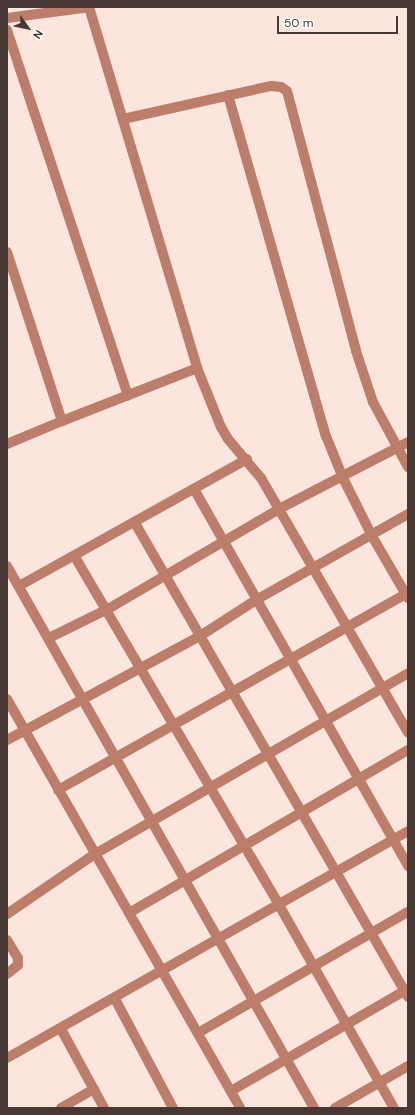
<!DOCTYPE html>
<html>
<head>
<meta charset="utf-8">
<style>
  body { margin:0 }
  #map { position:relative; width:415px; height:1115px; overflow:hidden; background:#fce5dd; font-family:"DM Sans",sans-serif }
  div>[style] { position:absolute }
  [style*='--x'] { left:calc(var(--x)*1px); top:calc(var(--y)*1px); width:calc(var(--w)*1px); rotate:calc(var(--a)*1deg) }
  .minor>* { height:10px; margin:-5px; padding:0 5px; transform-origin:5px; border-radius:5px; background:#bc7e6a }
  span { translate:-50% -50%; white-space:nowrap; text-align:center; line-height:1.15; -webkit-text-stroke:3.5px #fff; paint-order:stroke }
  .frame { position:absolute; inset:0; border:8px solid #463732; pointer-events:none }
  .north { position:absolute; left:8px; top:8px; width:40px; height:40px; -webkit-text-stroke:3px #fff; paint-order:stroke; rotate:123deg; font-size:11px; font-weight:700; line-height:16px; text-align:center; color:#463732 }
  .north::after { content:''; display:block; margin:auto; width:14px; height:18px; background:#463732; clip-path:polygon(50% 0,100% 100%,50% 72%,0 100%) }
  .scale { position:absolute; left:277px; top:16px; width:121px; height:18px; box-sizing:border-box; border:2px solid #463732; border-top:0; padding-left:5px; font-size:12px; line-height:14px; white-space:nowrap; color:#463732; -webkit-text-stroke:3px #fff; paint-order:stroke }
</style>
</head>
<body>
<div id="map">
  <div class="minor">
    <div style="--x:89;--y:7;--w:377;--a:73.3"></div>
    <div style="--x:197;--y:368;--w:64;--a:67.9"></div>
    <div style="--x:221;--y:427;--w:14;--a:60"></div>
    <div style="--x:228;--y:439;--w:51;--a:49.8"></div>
    <div style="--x:261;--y:478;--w:294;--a:60"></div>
    <div style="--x:7;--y:18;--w:84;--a:-7.5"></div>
    <div style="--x:7;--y:30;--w:385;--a:71.7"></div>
    <div style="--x:228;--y:95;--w:355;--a:74"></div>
    <div style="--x:326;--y:436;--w:45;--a:68"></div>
    <div style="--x:343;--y:478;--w:65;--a:63.4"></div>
    <div style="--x:372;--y:536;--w:72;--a:59.9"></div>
    <div style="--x:123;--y:119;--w:152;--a:-12.6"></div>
    <div style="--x:271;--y:86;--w:10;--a:6"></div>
    <div style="--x:281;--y:87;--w:7;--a:34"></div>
    <div style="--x:287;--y:91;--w:269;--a:75.1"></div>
    <div style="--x:356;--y:351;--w:54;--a:71.6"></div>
    <div style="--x:373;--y:402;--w:74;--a:61.7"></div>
    <div style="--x:7;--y:252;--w:178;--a:72"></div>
    <div style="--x:62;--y:421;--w:60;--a:157.3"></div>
    <div style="--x:62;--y:421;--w:145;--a:-21.4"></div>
    <div style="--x:194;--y:489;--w:434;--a:60.4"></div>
    <div style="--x:135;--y:523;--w:547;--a:60.06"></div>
    <div style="--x:75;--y:557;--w:403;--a:59.6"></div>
    <div style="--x:279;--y:905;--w:233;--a:60.5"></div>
    <div style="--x:7;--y:566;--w:623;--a:60.47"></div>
    <div style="--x:19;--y:586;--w:261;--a:-29.1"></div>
    <div style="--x:49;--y:638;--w:66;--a:-26.2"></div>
    <div style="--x:108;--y:609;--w:198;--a:-30.3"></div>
    <div style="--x:279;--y:509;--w:145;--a:-27.4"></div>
    <div style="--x:7;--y:699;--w:471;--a:60.3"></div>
    <div style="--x:7;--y:740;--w:219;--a:-28.3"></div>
    <div style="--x:200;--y:636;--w:67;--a:-32.7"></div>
    <div style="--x:256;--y:600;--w:175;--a:-29.5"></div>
    <div style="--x:58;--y:790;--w:402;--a:-29.4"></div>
    <div style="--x:129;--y:913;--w:323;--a:-30.3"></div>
    <div style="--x:7;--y:914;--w:107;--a:-34.3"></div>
    <div style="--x:95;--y:854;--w:362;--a:-30"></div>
    <div style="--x:7;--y:940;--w:21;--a:59"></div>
    <div style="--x:18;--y:958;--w:7;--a:90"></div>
    <div style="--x:18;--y:965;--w:14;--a:141"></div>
    <div style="--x:115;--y:999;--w:123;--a:62"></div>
    <div style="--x:61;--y:1029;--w:90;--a:61.4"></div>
    <div style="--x:198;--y:1033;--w:242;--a:-30"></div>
    <div style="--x:7;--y:1058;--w:461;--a:-29.5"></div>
    <div style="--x:231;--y:1091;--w:204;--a:-30"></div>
    <div style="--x:61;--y:1108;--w:38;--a:-30"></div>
    <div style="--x:335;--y:1108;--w:84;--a:-29.9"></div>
  </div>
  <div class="frame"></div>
  <div class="north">N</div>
  <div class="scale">50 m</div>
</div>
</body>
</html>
